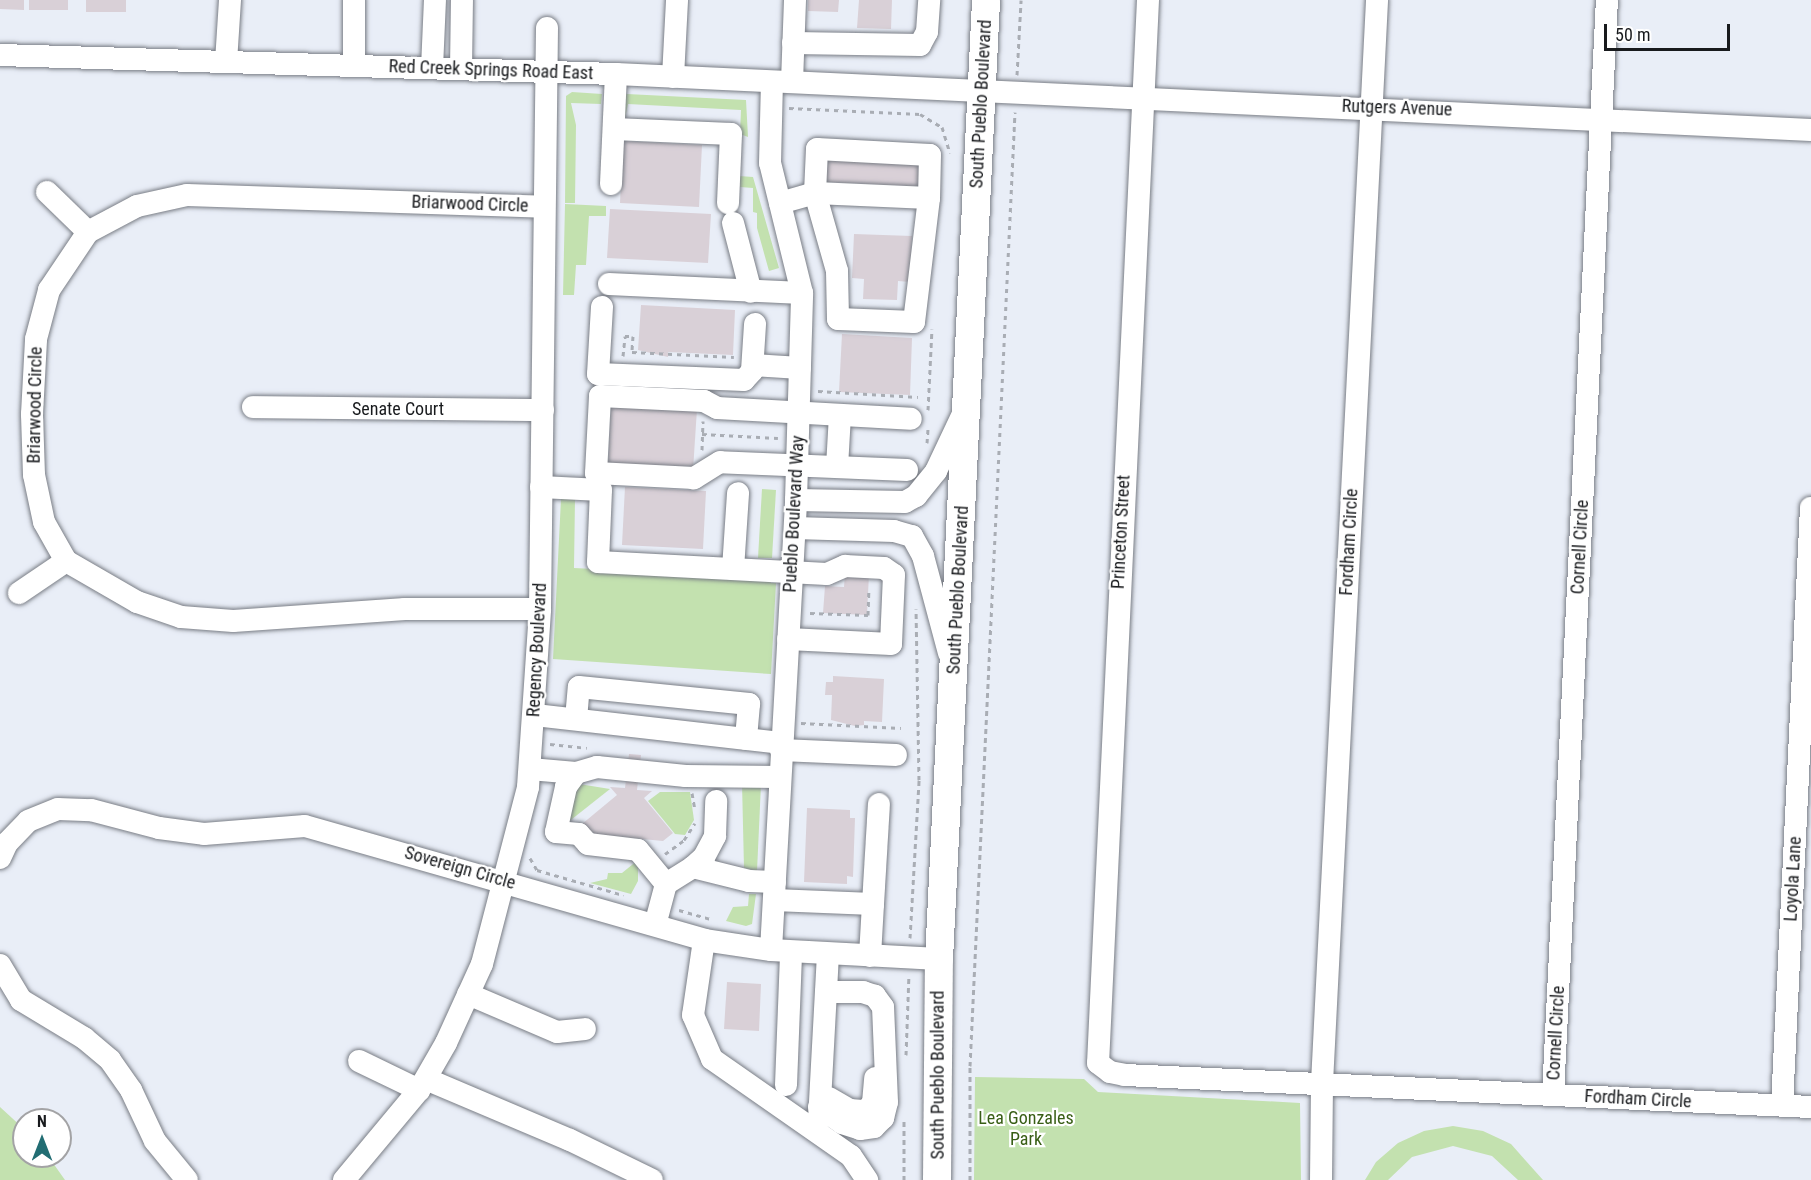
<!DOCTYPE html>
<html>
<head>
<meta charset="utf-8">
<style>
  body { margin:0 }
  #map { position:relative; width:1811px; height:1180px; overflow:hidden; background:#e9eef7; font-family:"Roboto Condensed",sans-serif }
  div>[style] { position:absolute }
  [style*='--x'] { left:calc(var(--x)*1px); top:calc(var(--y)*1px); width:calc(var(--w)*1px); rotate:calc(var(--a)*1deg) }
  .green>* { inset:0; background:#c3e1af }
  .building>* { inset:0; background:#d9d0d7 }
  .path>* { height:3px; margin-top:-1.5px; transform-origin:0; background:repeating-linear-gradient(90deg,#a9adb4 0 4.5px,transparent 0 9px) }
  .roads { filter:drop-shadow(0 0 2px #797d85) drop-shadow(0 0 2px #797d85) }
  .minor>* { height:22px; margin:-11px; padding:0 11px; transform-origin:11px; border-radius:11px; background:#fff }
  .major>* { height:28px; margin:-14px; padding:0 14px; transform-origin:14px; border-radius:14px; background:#fff }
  span { translate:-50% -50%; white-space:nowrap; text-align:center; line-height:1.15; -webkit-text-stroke:4.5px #fff; paint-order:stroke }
  .street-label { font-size:18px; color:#181a1d }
  .park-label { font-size:18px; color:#385e15 }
  .north { position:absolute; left:12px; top:1108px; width:60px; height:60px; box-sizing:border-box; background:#fff; border:2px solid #a3a3a5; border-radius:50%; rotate:0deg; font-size:16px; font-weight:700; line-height:24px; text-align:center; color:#181a1d }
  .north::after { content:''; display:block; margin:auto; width:21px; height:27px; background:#226d73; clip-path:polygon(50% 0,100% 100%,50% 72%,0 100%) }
  .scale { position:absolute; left:1604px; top:24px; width:126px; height:27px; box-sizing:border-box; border:3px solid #181a1d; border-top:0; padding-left:8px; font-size:18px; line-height:21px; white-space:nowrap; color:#181a1d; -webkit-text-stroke:4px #fff; paint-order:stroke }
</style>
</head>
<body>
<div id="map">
  <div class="green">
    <div style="clip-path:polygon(572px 92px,602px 94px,601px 104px,571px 103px,576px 125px,575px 203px,565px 203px,566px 96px)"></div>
    <div style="clip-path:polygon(627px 94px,746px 100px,748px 137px,740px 134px,741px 110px,628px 104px,625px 118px,624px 95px)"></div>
    <div style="clip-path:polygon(739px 176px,753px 177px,779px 268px,769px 271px,757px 228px,757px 213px,753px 212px,753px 188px,740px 187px)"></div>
    <div style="clip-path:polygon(565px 204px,606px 206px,606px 216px,589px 216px,586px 265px,576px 265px,574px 295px,563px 295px)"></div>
    <div style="clip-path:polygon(762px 489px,776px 490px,772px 558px,758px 558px)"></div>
    <div style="clip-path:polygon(561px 499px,575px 499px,574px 568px,771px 578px,771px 583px,776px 583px,771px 674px,553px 659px)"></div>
    <div style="clip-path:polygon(742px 783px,761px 784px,757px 871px,744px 868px)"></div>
    <div style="clip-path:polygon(579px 784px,610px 789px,567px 823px,576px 787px)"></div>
    <div style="clip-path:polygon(660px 792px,690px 792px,694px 820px,685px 835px,675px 834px,648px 801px)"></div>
    <div style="clip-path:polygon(638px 860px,638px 881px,631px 894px,590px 883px,607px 879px,608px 873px,622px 873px)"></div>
    <div style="clip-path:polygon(749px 894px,756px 894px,752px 924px,746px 926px,726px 921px,733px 907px,748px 906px)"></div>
    <div style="clip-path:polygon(975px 1077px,1084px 1079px,1098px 1092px,1300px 1103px,1301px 1180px,974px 1180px)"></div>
    <div style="clip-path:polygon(0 1107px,24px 1129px,24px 1156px,48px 1156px,65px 1180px,0 1180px)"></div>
    <div style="clip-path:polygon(1453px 1126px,1483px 1131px,1511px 1144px,1543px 1180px,1518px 1180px,1492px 1156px,1453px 1146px,1412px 1157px,1388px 1180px,1365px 1180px,1376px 1162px,1398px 1143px,1424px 1131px)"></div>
  </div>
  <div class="building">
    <div style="clip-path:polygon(0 0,24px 0,24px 10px,0 9px)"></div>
    <div style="clip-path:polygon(29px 0,68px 0,68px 10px,29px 10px)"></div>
    <div style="clip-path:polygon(86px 0,126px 0,126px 12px,86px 12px)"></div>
    <div style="clip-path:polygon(808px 0,839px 0,838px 12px,808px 11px)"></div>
    <div style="clip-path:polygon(859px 0,892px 0,891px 29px,857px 28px)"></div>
    <div style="clip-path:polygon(623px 141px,702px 145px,699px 207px,620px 203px)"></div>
    <div style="clip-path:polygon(828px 155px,925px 160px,924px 187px,826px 182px)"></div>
    <div style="clip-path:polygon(610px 209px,711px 214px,708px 263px,607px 258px)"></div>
    <div style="clip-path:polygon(854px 234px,912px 236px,910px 282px,898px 281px,897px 300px,863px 299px,864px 279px,852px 278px)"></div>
    <div style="clip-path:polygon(641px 305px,735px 310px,733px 355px,668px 352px,668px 357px,638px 350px)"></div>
    <div style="clip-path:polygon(842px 334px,912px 338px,910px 395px,839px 392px)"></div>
    <div style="clip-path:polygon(611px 405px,697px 409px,693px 470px,608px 465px)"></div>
    <div style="clip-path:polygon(625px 487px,706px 491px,703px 549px,622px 545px)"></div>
    <div style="clip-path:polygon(845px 573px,869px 574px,867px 615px,823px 613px,825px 586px,844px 587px)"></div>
    <div style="clip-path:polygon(833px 676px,884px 679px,882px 722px,864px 721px,864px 725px,855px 726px,831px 720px,832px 695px,825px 695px,826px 682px,833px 682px)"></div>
    <div style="clip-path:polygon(629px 754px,641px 755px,637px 790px,652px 791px,644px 798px,673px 833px,663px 841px,590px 834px,582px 824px,617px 795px,610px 787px,625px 788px)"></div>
    <div style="clip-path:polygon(807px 808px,850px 810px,850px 818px,855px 818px,853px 877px,847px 876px,847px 884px,804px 882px)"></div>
    <div style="clip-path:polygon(727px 982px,761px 984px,759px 1031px,724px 1029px)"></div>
  </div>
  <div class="path">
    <div style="--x:1017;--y:75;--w:75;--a:-86.9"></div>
    <div style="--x:789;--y:108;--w:131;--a:2.6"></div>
    <div style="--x:920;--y:114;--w:26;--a:31"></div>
    <div style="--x:942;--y:127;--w:27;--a:73"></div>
    <div style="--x:623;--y:356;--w:20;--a:-84"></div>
    <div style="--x:625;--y:336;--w:8;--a:0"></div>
    <div style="--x:633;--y:336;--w:16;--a:94"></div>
    <div style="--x:632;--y:352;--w:102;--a:2.8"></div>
    <div style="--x:818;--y:391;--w:100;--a:3.4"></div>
    <div style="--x:928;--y:410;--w:81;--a:-87.2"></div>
    <div style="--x:702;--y:434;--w:76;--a:3"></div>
    <div style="--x:927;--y:443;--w:15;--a:-86"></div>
    <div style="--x:702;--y:450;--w:29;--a:-88"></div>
    <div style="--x:810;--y:613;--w:58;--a:2"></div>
    <div style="--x:868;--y:615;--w:24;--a:-88"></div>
    <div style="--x:801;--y:723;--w:100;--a:2.9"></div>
    <div style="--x:550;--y:744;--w:37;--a:6"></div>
    <div style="--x:692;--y:793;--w:17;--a:80"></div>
    <div style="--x:665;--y:854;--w:24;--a:-36"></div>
    <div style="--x:684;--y:840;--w:20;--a:-57"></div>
    <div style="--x:530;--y:858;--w:14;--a:60"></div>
    <div style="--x:537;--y:870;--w:90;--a:16.2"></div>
    <div style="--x:679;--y:910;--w:35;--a:16"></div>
    <div style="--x:910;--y:938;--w:158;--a:-86.7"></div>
    <div style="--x:919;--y:780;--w:171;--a:-91"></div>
    <div style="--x:906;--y:1055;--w:80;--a:-87.9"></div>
    <div style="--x:904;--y:1180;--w:61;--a:-90"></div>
    <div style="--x:970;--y:1180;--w:114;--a:-90"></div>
    <div style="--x:970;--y:1066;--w:955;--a:-87.3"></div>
  </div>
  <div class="roads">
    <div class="minor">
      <div style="--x:1148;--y:0;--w:1064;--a:92.69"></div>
      <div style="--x:1098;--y:1063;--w:15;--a:37"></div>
      <div style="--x:1110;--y:1072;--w:15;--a:11"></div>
      <div style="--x:1125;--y:1075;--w:687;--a:2.67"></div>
      <div style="--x:793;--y:43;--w:127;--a:0.9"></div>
      <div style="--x:920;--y:45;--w:15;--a:-62"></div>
      <div style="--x:927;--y:32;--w:32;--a:-86"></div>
      <div style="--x:0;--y:55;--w:616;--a:1.77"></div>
      <div style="--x:616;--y:74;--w:1196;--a:2.68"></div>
      <div style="--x:226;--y:62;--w:62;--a:-86.3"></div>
      <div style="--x:354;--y:66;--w:66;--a:-90"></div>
      <div style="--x:432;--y:68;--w:68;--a:-87.5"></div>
      <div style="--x:461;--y:69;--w:69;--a:-89.2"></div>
      <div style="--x:673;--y:77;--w:77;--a:-87"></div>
      <div style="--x:792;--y:82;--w:82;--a:-87.9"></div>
      <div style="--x:614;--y:129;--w:117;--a:2.4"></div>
      <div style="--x:731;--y:134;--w:69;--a:92.5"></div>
      <div style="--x:817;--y:149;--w:113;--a:3"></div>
      <div style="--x:930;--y:155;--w:43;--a:91.3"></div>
      <div style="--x:929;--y:198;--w:114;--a:-177.5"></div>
      <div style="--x:815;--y:193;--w:44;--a:-87.4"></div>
      <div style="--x:611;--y:184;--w:110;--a:-87.4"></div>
      <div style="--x:47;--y:192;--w:57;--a:44.3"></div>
      <div style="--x:780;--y:203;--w:36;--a:-16"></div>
      <div style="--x:815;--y:193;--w:81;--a:74.2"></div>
      <div style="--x:837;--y:271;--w:48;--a:88.8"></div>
      <div style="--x:838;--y:319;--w:76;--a:2.3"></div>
      <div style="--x:914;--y:322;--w:125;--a:-83.1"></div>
      <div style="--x:733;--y:223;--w:71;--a:75.4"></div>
      <div style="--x:609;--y:284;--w:193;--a:2.7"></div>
      <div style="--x:602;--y:307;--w:67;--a:93.4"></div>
      <div style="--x:598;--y:374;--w:146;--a:2.4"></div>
      <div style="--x:744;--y:380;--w:12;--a:-48"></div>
      <div style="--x:752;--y:371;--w:47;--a:-86.3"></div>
      <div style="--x:753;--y:365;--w:47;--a:3.7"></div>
      <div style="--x:253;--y:407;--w:290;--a:0.6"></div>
      <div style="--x:837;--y:467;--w:52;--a:-86.7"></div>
      <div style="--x:907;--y:470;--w:187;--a:-177.6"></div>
      <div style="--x:720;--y:462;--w:31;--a:148"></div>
      <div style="--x:694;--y:478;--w:98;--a:-177.1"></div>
      <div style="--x:596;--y:473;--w:77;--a:-87"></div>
      <div style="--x:600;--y:396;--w:104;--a:2.8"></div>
      <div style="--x:704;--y:401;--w:15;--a:28"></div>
      <div style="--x:717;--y:408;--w:194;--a:3.2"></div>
      <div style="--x:541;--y:487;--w:60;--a:2.9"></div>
      <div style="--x:601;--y:490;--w:72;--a:92.4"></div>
      <div style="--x:598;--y:562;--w:229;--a:3"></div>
      <div style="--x:827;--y:574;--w:20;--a:-24"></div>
      <div style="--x:845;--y:566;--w:39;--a:3"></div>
      <div style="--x:884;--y:568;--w:12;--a:35"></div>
      <div style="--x:894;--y:575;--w:69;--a:92.5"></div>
      <div style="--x:891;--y:644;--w:103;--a:-177.2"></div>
      <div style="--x:796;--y:500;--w:109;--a:1.1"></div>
      <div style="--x:905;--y:502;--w:13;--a:-29"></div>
      <div style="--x:916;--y:496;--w:32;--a:-51"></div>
      <div style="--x:936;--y:471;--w:63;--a:-64.7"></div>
      <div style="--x:795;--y:528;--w:99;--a:1.7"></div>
      <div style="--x:894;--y:531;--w:19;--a:16"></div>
      <div style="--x:912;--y:536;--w:23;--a:61"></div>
      <div style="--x:923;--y:556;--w:100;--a:75"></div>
      <div style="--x:733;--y:569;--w:76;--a:-86.2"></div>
      <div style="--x:19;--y:593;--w:57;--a:-34.2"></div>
      <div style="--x:540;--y:609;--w:135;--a:180"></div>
      <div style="--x:405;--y:609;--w:172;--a:176"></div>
      <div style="--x:233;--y:621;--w:52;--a:-175.6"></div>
      <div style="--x:181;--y:617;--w:46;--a:-161.2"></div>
      <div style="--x:137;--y:602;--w:82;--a:-150"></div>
      <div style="--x:66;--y:561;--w:45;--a:-119.4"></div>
      <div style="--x:44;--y:522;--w:48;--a:-102"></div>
      <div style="--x:34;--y:475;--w:61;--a:-91.9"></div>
      <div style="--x:32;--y:414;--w:75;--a:-86.9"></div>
      <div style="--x:36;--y:339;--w:51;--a:-75.1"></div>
      <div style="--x:49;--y:290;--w:70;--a:-56.1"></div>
      <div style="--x:88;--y:232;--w:55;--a:-28"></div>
      <div style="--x:137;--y:206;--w:51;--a:-12.4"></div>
      <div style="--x:187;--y:195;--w:357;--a:1.9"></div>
      <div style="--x:535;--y:715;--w:249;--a:6.5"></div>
      <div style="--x:576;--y:719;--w:32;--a:-85"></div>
      <div style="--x:579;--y:687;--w:171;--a:5.7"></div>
      <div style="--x:749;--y:704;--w:35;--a:95"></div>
      <div style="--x:781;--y:750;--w:115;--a:2.5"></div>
      <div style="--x:530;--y:769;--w:46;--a:5"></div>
      <div style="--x:576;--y:773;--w:22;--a:-16"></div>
      <div style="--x:597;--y:767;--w:89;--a:5.8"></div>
      <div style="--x:686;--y:776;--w:94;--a:0.6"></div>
      <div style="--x:576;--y:773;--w:17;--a:126"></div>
      <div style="--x:566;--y:787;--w:46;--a:102.5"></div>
      <div style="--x:556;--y:832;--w:23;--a:5"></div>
      <div style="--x:579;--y:834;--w:13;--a:48"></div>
      <div style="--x:588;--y:844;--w:50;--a:6.8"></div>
      <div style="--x:638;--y:850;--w:44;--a:50.5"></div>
      <div style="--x:666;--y:884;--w:42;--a:105"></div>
      <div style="--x:0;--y:858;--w:17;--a:-65"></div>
      <div style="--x:7;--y:843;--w:30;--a:-46"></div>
      <div style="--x:28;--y:821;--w:32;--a:-22"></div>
      <div style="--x:58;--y:809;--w:33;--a:2"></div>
      <div style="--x:91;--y:810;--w:70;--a:14.8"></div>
      <div style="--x:159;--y:828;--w:45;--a:7.6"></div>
      <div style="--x:204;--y:834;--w:101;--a:-4.5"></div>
      <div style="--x:305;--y:826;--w:415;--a:15.9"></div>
      <div style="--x:704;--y:940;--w:68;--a:8.5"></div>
      <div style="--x:771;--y:950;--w:168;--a:3.1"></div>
      <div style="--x:693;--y:867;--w:15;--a:-42"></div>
      <div style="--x:704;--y:857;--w:24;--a:-62"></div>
      <div style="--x:715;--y:836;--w:35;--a:-88"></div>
      <div style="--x:666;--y:884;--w:32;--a:-32"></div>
      <div style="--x:693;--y:867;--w:58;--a:14"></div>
      <div style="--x:749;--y:881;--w:26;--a:2"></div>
      <div style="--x:774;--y:900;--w:99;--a:2.3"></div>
      <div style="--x:873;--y:904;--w:52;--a:93.3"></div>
      <div style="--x:873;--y:904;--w:100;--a:-86.6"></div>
      <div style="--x:704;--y:940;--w:76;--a:98.3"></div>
      <div style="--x:693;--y:1015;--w:48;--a:66.6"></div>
      <div style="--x:712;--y:1059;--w:169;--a:34.9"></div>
      <div style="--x:851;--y:1156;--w:29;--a:56"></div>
      <div style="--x:771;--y:950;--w:451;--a:-86.8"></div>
      <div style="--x:796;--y:500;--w:207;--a:-88.3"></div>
      <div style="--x:802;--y:293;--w:134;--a:-103.8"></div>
      <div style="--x:770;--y:163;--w:81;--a:-88.6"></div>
      <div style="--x:0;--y:965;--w:41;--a:59"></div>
      <div style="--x:21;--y:1000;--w:74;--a:31.1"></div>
      <div style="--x:84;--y:1038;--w:34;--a:40"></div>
      <div style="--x:110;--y:1060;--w:37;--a:55"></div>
      <div style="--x:131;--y:1090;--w:56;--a:64.8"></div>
      <div style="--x:155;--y:1141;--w:50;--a:50.6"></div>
      <div style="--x:468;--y:994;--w:97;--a:23.1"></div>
      <div style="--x:557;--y:1032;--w:28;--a:-6"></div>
      <div style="--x:359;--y:1061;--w:67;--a:25.8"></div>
      <div style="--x:426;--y:1079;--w:156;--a:23"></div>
      <div style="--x:570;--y:1140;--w:91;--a:26"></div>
      <div style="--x:786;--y:1085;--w:133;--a:-87.8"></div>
      <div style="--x:1553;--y:1095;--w:1096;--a:-87.18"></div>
      <div style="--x:829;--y:1098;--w:24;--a:30"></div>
      <div style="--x:850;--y:1110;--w:16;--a:4"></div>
      <div style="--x:866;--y:1111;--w:11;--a:-49"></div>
      <div style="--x:873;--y:1103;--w:25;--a:-85"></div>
      <div style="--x:1782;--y:1105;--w:598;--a:-87.22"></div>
      <div style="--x:819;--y:1107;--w:28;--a:35"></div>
      <div style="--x:842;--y:1123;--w:19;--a:18"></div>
      <div style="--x:860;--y:1129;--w:14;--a:-8"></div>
      <div style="--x:874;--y:1127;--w:13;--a:-45"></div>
      <div style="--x:883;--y:1118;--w:16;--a:-76"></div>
      <div style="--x:887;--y:1102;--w:95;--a:-92.4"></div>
      <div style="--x:883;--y:1007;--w:14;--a:-126"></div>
      <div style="--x:875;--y:996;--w:13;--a:-162"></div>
      <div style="--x:863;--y:992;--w:37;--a:180"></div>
      <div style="--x:819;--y:1120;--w:166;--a:-86.9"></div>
      <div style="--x:344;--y:1180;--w:117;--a:-50.2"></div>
      <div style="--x:419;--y:1090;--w:54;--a:-60.1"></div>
      <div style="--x:446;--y:1043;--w:87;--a:-65.5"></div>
      <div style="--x:482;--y:964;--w:183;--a:-75.4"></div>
      <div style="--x:528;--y:787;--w:178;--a:-86.1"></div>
      <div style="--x:540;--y:609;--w:581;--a:-89.31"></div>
      <div style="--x:1321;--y:1180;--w:97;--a:-89.4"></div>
      <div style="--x:1322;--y:1083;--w:1084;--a:-87.09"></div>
    </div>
    <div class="major">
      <div style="--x:937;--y:1180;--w:221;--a:-89.5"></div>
      <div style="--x:939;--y:959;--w:960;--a:-87.19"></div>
    </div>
  </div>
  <div class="street-label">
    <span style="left:491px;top:70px;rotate:2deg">Red Creek Springs Road East</span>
    <span style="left:981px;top:104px;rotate:-87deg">South Pueblo Boulevard</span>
    <span style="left:1397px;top:108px;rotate:2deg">Rutgers Avenue</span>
    <span style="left:470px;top:204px;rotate:2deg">Briarwood Circle</span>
    <span style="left:35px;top:405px;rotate:-89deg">Briarwood Circle</span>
    <span style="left:398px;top:409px">Senate Court</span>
    <span style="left:794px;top:514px;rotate:-87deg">Pueblo Boulevard Way</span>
    <span style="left:1121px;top:532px;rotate:-87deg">Princeton Street</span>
    <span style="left:1349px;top:542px;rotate:-87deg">Fordham Circle</span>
    <span style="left:1580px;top:547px;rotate:-87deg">Cornell Circle</span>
    <span style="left:958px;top:590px;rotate:-87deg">South Pueblo Boulevard</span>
    <span style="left:537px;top:650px;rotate:-87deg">Regency Boulevard</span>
    <span style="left:460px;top:868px;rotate:16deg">Sovereign Circle</span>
    <span style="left:1793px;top:879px;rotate:-87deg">Loyola Lane</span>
    <span style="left:1556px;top:1033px;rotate:-87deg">Cornell Circle</span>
    <span style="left:938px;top:1075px;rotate:-90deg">South Pueblo Boulevard</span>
    <span style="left:1638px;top:1099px;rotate:3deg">Fordham Circle</span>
  </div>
  <div class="park-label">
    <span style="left:1026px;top:1129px">Lea Gonzales<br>Park</span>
  </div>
  <div class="north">N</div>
  <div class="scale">50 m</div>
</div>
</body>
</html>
